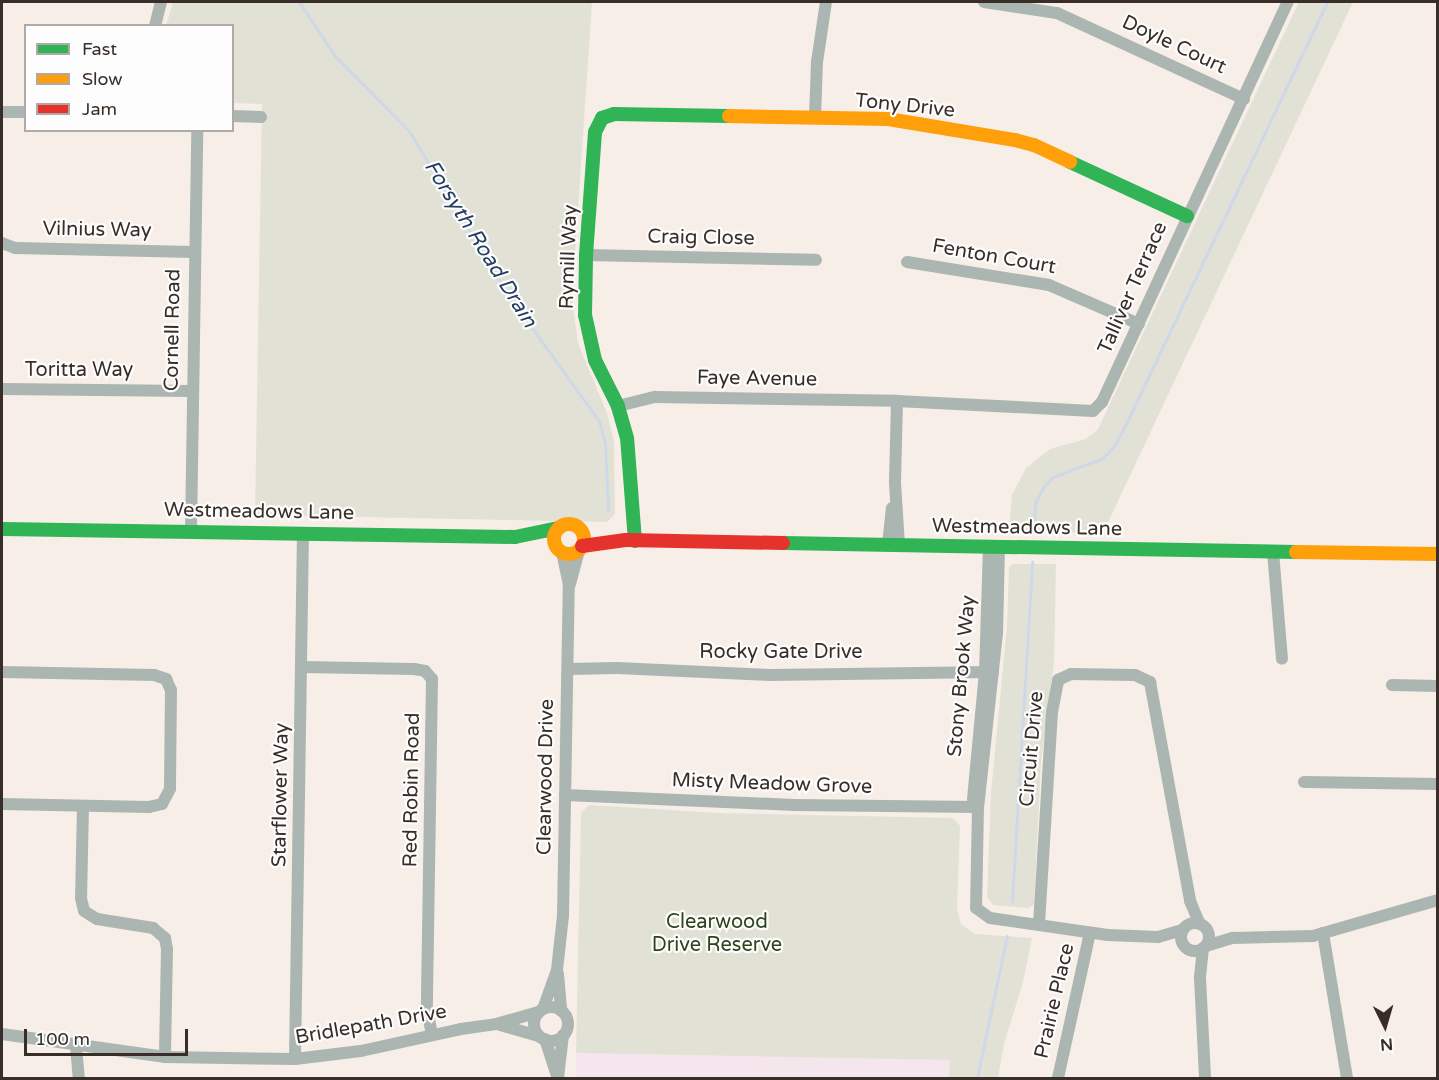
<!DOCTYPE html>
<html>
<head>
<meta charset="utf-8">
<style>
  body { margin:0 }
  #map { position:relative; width:1439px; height:1080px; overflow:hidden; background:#f8eee8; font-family:"Varela Round",sans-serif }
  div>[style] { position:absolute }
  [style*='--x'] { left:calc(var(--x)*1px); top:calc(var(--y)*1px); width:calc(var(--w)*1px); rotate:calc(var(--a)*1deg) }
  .education>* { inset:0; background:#f5e6ed }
  .green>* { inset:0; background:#e1e2d5 }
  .stream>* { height:3px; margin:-1.5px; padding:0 1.5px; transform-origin:1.5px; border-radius:1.5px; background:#cfd8e8 }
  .street>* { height:12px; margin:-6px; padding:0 6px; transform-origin:6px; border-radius:6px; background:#abb6b3 }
  .street>.ring { margin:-6px; padding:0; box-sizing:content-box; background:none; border:12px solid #abb6b3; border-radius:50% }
  .fast>* { height:14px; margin:-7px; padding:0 7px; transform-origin:7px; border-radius:7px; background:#30b455 }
  .slow>* { height:14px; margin:-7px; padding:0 7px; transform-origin:7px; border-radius:7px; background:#ff9f0a }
  .slow>.ring { margin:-7px; padding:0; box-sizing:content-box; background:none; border:14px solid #ff9f0a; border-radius:50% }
  .jam>* { height:14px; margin:-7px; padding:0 7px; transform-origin:7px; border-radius:7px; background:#e5322d }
  span { translate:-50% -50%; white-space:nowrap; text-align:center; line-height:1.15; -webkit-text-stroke:4.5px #fdfdfd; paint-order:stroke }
  .street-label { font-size:20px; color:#392d27 }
  .park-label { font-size:20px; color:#2e451b }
  .water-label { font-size:21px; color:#253d62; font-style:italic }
  .frame { position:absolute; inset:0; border:3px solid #392d27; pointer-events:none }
  .legend { position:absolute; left:24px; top:24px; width:210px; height:108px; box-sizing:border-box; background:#fdfdfd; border:2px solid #afaaa7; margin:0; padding:8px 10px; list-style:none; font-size:18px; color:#392d27 }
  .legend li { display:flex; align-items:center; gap:12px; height:30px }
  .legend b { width:30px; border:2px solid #afaaa7 }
  .north { position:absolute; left:1355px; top:996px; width:60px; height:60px; -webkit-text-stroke:4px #fdfdfd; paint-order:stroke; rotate:175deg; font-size:16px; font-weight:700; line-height:24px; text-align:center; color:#392d27 }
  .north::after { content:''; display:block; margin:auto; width:21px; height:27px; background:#392d27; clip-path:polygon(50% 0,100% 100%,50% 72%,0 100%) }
  .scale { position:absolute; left:24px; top:1029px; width:164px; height:27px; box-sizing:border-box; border:3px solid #392d27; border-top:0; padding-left:8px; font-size:18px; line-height:21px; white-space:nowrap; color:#392d27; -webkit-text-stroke:4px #fdfdfd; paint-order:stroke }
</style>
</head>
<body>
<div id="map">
  <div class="education">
    <div style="clip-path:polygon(576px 1053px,951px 1060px,949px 1078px,576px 1078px)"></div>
  </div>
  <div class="green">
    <div style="clip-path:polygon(173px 2px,592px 2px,572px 298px,578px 343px,607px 413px,614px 441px,615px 514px,607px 522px,255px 515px,262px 104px,233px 103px,232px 26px,166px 26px)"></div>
    <div style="clip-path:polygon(1299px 2px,1353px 2px,1103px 533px,1009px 531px,1012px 495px,1026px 468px,1050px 449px,1086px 439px,1098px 429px)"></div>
    <div style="clip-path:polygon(1013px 564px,1056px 564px,1054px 663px,1041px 761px,1034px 904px,1029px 908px,993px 905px,987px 898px,991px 793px,1007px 626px,1009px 567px)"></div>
    <div style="clip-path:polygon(589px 805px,718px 813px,953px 818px,960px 826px,957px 909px,961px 924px,975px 934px,1032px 938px,1023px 982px,1004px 1044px,998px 1078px,949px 1078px,950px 1060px,576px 1053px,581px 813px)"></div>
  </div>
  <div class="stream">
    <div style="--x:299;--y:2;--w:65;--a:56.3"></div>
    <div style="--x:335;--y:56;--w:105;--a:45.4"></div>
    <div style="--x:409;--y:131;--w:189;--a:58.8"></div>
    <div style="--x:507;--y:293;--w:158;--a:54.3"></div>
    <div style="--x:599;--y:421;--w:23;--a:75"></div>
    <div style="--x:605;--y:443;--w:67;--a:87.4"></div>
    <div style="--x:1034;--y:519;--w:16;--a:-86"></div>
    <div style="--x:1035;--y:503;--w:19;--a:-62"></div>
    <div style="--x:1044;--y:486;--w:13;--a:-45"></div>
    <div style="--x:1053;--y:477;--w:53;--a:-20.8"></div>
    <div style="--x:1103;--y:458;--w:16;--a:-47"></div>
    <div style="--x:1114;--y:446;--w:18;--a:-61"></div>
    <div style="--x:1123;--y:430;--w:474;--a:-64.5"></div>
    <div style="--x:1012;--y:901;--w:340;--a:-86.6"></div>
    <div style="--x:977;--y:1078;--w:145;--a:-78.1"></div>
  </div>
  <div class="street">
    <div style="--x:984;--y:2;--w:74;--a:8.6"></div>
    <div style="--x:1057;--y:13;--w:206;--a:24.7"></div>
    <div style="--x:155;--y:26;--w:25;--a:-76"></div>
    <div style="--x:2;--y:112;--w:24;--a:0"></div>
    <div style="--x:232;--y:116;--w:29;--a:2"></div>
    <div style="--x:815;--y:118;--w:56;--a:-88"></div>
    <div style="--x:817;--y:62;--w:61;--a:-81.5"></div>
    <div style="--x:2;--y:243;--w:14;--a:21"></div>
    <div style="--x:15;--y:248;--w:179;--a:1.3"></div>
    <div style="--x:586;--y:255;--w:230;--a:1.2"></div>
    <div style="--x:907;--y:262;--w:144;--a:9.2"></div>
    <div style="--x:1049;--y:285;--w:98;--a:23.4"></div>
    <div style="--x:2;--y:389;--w:190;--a:0.6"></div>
    <div style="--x:897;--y:401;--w:82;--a:91.4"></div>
    <div style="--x:895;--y:483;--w:62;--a:86.3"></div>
    <div style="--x:618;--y:406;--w:38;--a:-14"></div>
    <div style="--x:655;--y:397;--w:242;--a:0.9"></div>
    <div style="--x:897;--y:401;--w:196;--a:2.9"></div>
    <div style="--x:1093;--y:411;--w:13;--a:-45"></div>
    <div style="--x:1102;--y:402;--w:441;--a:-65.1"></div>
    <div style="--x:191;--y:531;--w:401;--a:-89.1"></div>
    <div style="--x:888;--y:545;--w:37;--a:-84"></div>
    <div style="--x:999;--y:547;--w:86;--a:91.3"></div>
    <div style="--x:997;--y:633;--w:175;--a:96.2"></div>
    <div style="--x:978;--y:807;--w:101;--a:91.1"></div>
    <div style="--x:976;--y:908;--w:17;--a:36"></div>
    <div style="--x:990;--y:918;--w:119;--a:8.2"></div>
    <div style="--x:1108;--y:935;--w:50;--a:2.3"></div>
    <div style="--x:1158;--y:937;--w:26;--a:-16"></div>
    <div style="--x:1273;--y:552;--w:107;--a:85.2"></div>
    <div style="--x:570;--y:584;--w:35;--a:-75"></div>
    <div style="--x:302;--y:667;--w:112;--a:1"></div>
    <div style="--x:414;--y:669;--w:11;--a:10"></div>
    <div style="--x:425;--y:671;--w:11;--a:49"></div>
    <div style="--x:432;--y:679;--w:330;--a:90.9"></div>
    <div style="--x:427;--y:1009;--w:26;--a:79"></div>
    <div style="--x:568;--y:669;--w:49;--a:-1.2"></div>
    <div style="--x:617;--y:668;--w:153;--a:2.6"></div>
    <div style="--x:770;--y:675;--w:223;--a:-0.8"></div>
    <div style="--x:2;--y:672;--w:152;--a:1.1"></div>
    <div style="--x:154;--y:675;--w:13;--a:18"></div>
    <div style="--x:166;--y:679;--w:12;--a:66"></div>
    <div style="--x:171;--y:690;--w:99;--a:90.6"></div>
    <div style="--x:170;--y:789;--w:17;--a:118"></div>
    <div style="--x:162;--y:804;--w:13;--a:167"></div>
    <div style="--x:149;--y:807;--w:147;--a:-178.8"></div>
    <div style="--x:1392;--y:685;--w:46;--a:1.2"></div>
    <div style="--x:1304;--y:782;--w:134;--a:0.9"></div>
    <div style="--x:565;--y:795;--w:229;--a:2.5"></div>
    <div style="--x:794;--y:805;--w:184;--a:0.6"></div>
    <div style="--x:973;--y:799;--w:127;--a:-84.6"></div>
    <div style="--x:985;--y:673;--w:126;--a:-88.2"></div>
    <div style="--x:83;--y:806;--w:92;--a:91.2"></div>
    <div style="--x:81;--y:898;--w:13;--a:77"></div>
    <div style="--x:84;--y:911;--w:15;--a:32"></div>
    <div style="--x:97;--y:919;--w:57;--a:9.1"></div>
    <div style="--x:153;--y:928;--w:16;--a:40"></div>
    <div style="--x:165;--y:938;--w:11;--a:80"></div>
    <div style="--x:167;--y:949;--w:108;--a:91.1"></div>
    <div class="ring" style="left:1181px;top:923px;width:16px;height:16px"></div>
    <div style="--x:1039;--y:924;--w:212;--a:-86.5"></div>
    <div style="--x:1052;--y:712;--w:33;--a:-79"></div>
    <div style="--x:1058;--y:680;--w:14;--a:-25"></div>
    <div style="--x:1071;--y:674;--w:64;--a:0.9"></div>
    <div style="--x:1135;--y:675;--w:17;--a:25"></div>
    <div style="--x:1150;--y:682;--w:223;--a:79.6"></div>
    <div style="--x:1190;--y:901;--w:25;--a:67"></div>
    <div style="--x:1323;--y:933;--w:147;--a:80.6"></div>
    <div style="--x:1206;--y:946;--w:28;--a:-17"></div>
    <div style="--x:1233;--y:938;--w:80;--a:-1.4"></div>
    <div style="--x:1313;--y:936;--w:130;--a:-16.1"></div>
    <div style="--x:1203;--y:948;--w:30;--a:96"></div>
    <div style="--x:1200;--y:978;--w:100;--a:87.1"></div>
    <div style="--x:558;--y:974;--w:37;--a:85"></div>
    <div class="ring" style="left:534px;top:1007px;width:22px;height:22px"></div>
    <div style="--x:543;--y:1009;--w:41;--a:-70.3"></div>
    <div style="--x:557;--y:970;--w:54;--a:-83.7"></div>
    <div style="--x:563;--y:916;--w:331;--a:-89"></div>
    <div style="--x:569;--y:585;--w:34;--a:-102"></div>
    <div style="--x:500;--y:1025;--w:41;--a:15.8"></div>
    <div style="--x:2;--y:1034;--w:165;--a:8"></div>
    <div style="--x:165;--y:1057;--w:130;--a:0.9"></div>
    <div style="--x:295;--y:1059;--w:66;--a:-6.9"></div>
    <div style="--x:361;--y:1051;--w:102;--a:-12.4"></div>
    <div style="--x:461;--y:1029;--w:35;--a:-8"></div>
    <div style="--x:496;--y:1024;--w:45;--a:-15.6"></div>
    <div style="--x:545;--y:1039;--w:38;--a:72"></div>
    <div style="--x:76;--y:1046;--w:32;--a:85"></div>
    <div style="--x:295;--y:1059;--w:526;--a:-89.13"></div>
    <div style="--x:558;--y:1078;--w:43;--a:-83.4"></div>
    <div style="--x:1058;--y:1078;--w:148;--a:-77.6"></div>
  </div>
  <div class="fast">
    <div style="--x:1070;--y:162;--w:129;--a:24.8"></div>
    <div style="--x:2;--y:529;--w:513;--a:0.89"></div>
    <div style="--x:515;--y:537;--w:45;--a:-11.6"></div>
    <div style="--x:635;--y:541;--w:103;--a:-94.4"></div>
    <div style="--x:627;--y:438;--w:33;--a:-106"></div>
    <div style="--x:618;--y:406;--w:51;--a:-116.6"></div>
    <div style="--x:595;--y:360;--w:46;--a:-102.5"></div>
    <div style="--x:585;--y:315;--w:60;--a:-89"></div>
    <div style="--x:586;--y:255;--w:123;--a:-85.8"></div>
    <div style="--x:595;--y:132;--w:16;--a:-63"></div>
    <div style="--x:602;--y:118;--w:13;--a:-18"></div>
    <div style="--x:614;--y:114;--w:115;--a:1"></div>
    <div style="--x:783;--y:543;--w:513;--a:1.01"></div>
  </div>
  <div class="slow">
    <div style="--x:729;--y:116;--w:159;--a:1.1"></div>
    <div style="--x:888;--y:119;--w:129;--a:9.4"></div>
    <div style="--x:1015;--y:140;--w:20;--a:15"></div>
    <div style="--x:1034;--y:145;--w:40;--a:25"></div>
    <div class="ring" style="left:554px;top:524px;width:16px;height:16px"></div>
    <div style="--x:1296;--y:552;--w:142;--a:0.8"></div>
  </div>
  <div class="jam">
    <div style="--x:582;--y:546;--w:44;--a:-7.8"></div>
    <div style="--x:626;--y:540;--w:157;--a:1.1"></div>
  </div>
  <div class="street-label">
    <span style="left:1174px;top:45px;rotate:25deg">Doyle Court</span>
    <span style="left:905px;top:106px;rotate:6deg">Tony Drive</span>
    <span style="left:97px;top:230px;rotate:1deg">Vilnius Way</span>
    <span style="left:701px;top:238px;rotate:1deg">Craig Close</span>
    <span style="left:569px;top:257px;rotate:-88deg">Rymill Way</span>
    <span style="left:994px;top:257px;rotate:10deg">Fenton Court</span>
    <span style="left:1133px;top:288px;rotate:-66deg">Talliver Terrace</span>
    <span style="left:173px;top:330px;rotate:-89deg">Cornell Road</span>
    <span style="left:79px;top:370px">Toritta Way</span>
    <span style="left:757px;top:379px;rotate:1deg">Faye Avenue</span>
    <span style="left:259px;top:512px;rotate:1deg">Westmeadows Lane</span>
    <span style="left:1027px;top:528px;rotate:1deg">Westmeadows Lane</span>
    <span style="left:781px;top:652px">Rocky Gate Drive</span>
    <span style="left:962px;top:676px;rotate:-85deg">Stony Brook Way</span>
    <span style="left:1032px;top:749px;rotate:-85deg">Circuit Drive</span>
    <span style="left:546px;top:777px;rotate:-89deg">Clearwood Drive</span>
    <span style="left:772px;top:784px;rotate:2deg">Misty Meadow Grove</span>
    <span style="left:412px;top:790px;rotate:-89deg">Red Robin Road</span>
    <span style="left:281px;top:795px;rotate:-89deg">Starflower Way</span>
    <span style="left:1055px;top:1001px;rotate:-77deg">Prairie Place</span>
    <span style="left:371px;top:1025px;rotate:-10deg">Bridlepath Drive</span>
  </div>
  <div class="park-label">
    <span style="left:717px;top:934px">Clearwood<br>Drive Reserve</span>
  </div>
  <div class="water-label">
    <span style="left:480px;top:244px;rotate:58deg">Forsyth Road Drain</span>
  </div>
  <div class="frame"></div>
  <ul class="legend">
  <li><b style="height:8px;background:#30b455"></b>Fast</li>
  <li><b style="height:8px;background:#ff9f0a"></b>Slow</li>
  <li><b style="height:8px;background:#e5322d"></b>Jam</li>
  </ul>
  <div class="north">N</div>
  <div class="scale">100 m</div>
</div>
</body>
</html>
